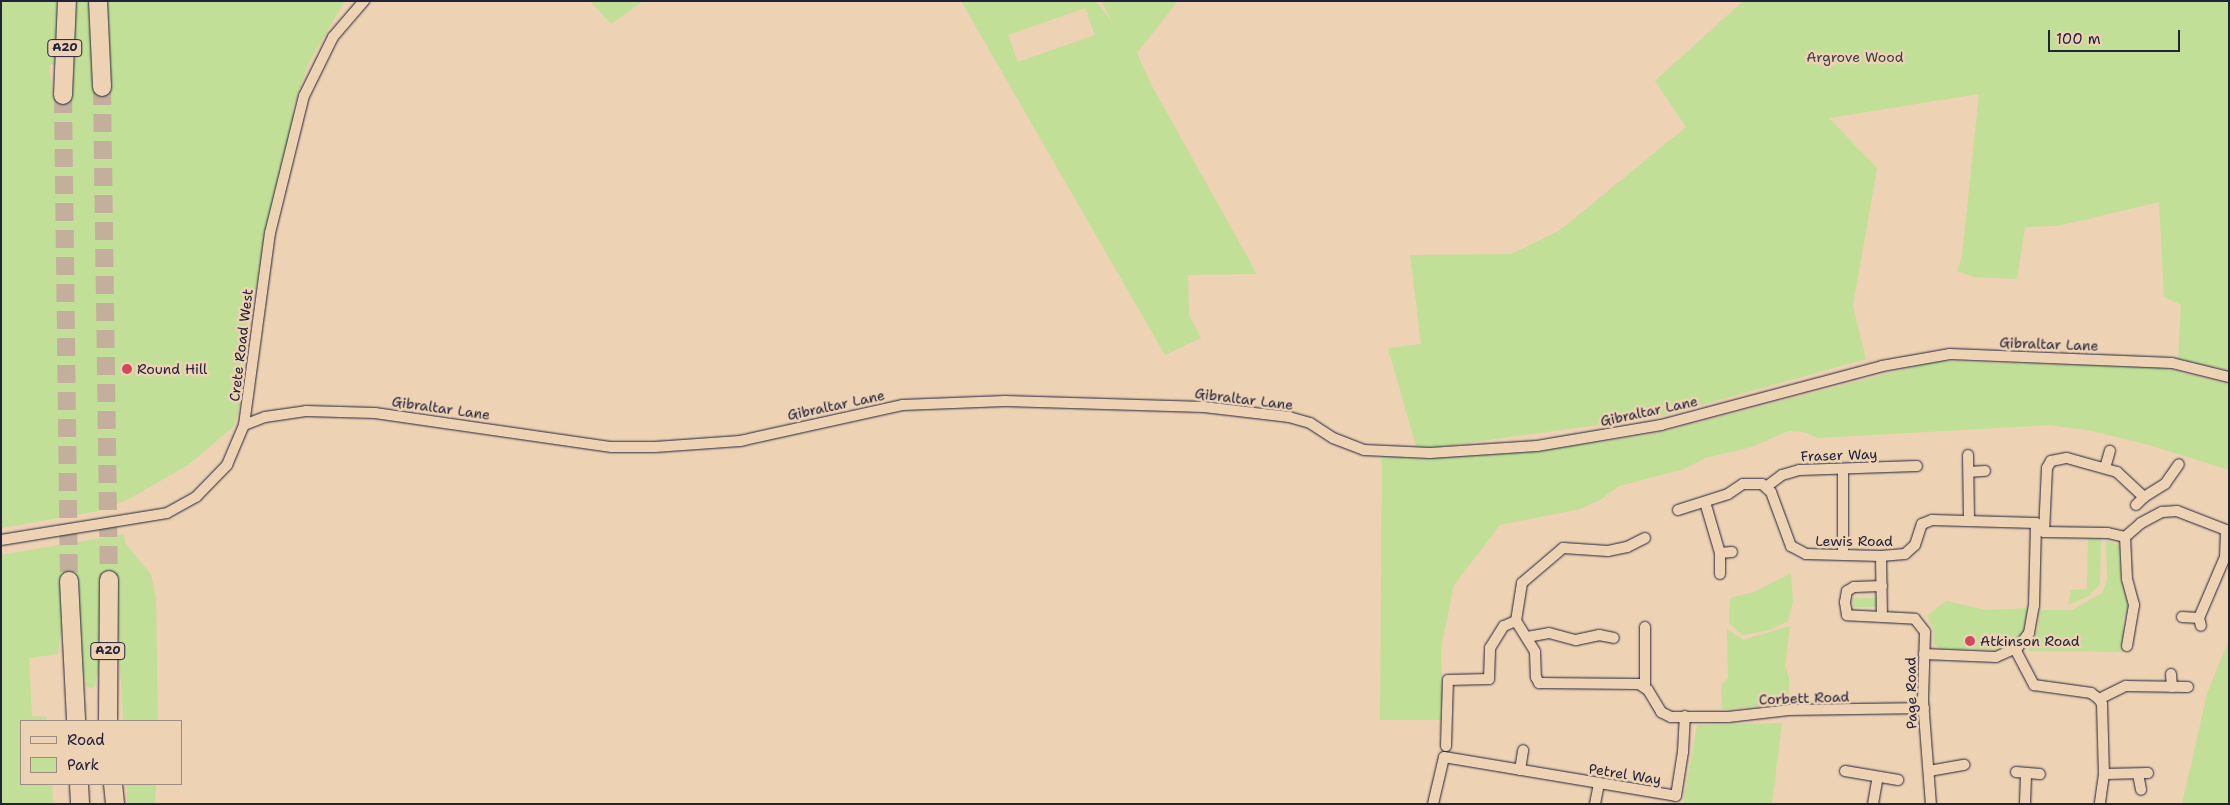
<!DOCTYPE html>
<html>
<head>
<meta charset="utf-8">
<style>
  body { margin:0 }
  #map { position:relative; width:2230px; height:805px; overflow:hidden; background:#edd2b4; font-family:"Shantell Sans",sans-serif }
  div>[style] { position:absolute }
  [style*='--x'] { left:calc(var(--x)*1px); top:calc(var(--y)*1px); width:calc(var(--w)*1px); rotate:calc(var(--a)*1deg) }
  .green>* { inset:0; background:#c1df97 }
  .highway-tunnel>* { height:18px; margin-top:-9px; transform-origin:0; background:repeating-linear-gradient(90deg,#c4af9c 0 18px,transparent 0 27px) }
  .roads { filter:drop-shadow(0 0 1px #22223b) drop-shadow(0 0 1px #22223b) }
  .street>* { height:10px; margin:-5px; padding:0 5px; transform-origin:5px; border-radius:5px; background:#edd2b4 }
  .highway>* { height:18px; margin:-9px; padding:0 9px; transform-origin:9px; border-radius:9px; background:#edd2b4 }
  .dots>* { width:14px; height:14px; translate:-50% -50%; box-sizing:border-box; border:2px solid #edd2b4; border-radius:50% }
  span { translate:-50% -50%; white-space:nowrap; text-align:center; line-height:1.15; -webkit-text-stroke:5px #edd2b4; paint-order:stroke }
  .shield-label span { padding:1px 4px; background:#edd2b4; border:1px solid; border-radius:4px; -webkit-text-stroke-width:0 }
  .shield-label { font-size:12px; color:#22223b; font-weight:700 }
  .park-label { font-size:14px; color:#3a3e49 }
  .street-label { font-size:14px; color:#22223b }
  .poi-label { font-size:14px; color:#22223b }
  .left { translate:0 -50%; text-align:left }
  .frame { position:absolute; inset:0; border:2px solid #22223b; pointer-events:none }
  .legend { position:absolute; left:20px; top:720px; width:162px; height:65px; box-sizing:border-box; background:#edd2b4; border:1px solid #9c8c84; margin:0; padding:6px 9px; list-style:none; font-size:15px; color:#22223b }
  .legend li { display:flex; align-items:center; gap:10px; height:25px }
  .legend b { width:25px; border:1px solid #9c8c84 }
  .scale { position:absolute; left:2048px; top:30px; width:132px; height:22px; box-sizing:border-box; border:2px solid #22223b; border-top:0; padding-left:6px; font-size:15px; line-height:18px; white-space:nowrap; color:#22223b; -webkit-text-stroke:4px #edd2b4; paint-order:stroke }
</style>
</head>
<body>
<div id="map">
  <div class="green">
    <div style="clip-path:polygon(evenodd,1px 1px,345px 1px,309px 62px,292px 111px,296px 110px,245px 334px,240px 404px,234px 426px,188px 465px,125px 501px,98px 511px,1px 528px,1px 1px,109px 56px,109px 70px,93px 58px,109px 56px,1px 1px,73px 61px,69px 98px,53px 97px,49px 65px,73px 61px)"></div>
    <div style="clip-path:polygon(590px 1px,643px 1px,611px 24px)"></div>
    <div style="clip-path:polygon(evenodd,961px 1px,1096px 1px,1113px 23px,1101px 1px,1178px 1px,1137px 53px,1152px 86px,1257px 274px,1188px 275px,1189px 315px,1201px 338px,1165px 355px,961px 1px,1085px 8px,1095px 35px,1018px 62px,1008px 35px,1085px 8px)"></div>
    <div style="clip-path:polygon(1743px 1px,2229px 1px,2229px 370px,2178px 359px,2181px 305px,2164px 297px,2159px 202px,2058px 226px,2025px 227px,2017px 279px,1974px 277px,1957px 271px,1962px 256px,1979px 94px,1829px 118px,1877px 168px,1853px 306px,1866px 359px,1662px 416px,1417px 450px,1388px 348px,1421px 344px,1410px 255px,1511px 254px,1559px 231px,1686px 127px,1655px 81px)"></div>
    <div style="clip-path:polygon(1936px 361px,2164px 368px,2223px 383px,2229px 385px,2229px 470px,2149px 445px,2092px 431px,2050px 425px,1819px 438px,1803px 432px,1788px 431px,1752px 447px,1705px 458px,1684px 469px,1619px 486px,1600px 500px,1580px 509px,1500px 525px,1454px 585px,1441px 648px,1443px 720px,1380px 720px,1382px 456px,1420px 459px,1532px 452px,1653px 434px)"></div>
    <div style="clip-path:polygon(124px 534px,125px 543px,151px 574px,156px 598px,158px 721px,123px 721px,116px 590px,94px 689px,86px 686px,76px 631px,63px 620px,58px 654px,29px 658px,32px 716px,47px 717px,47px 721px,21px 721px,21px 784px,52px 784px,53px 804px,1px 804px,1px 555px)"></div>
    <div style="clip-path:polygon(2088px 538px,2101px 539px,2100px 584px,2089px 596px,2068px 605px,2071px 590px,2087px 589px)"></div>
    <div style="clip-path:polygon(2106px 540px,2120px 546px,2121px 580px,2129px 606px,2123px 619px,2124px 652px,2028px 651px,2038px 628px,2040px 610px,2072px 610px,2102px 593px,2107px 580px)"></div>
    <div style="clip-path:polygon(1791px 573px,1793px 602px,1788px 621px,1770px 630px,1742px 635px,1729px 623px,1730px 598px,1754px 592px)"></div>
    <div style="clip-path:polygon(1853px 598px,1877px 598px,1877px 607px,1853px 607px)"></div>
    <div style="clip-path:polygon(1946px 601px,1986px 610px,2029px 608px,2025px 630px,2014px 643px,2003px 649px,1942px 649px,1934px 644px,1933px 628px,1927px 616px)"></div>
    <div style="clip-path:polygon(1790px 626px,1785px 667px,1789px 677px,1789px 703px,1722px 710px,1721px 685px,1728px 678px,1727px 629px,1743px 640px)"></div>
    <div style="clip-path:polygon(2229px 639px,2229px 804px,2182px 804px,2207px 694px)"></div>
    <div style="clip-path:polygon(1782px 723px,1772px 804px,1683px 804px,1697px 725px)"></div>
    <div style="clip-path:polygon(127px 784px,156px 784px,155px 804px,127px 804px)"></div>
  </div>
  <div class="highway-tunnel">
    <div style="--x:102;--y:87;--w:493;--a:89.2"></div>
    <div style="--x:63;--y:95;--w:486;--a:89.3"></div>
  </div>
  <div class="roads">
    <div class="street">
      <div style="--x:244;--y:425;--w:22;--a:-21"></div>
      <div style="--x:265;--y:417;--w:41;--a:-8.3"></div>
      <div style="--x:306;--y:411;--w:69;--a:1.7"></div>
      <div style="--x:375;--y:413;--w:239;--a:8.2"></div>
      <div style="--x:612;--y:447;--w:43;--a:0"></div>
      <div style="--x:655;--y:447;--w:85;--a:-4"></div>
      <div style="--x:740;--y:441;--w:166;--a:-12.5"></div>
      <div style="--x:902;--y:405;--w:103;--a:-2.2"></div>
      <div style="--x:1005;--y:401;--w:199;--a:1.7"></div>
      <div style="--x:1204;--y:407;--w:86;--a:6.7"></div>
      <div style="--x:1289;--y:417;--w:22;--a:16"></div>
      <div style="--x:1310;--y:423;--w:27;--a:33"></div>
      <div style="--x:1333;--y:438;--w:33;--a:21"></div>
      <div style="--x:1364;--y:450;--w:66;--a:2.6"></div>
      <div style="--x:1430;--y:453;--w:107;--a:-3.7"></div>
      <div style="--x:1537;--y:446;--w:126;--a:-9.6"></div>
      <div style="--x:1661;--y:425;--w:229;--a:-14.9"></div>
      <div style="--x:1882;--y:366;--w:69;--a:-10"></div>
      <div style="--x:1950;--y:354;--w:222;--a:2.3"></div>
      <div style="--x:2172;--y:363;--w:59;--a:13.8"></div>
      <div style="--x:1968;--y:455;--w:65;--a:89.1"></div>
      <div style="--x:2105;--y:468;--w:18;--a:-74"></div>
      <div style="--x:1843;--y:470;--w:83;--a:90"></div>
      <div style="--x:1969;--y:472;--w:16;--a:-4"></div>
      <div style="--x:1766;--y:487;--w:20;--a:-37"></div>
      <div style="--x:1782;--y:475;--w:18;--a:-16"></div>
      <div style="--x:1799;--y:470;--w:118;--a:-1.9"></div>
      <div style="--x:1705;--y:502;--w:53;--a:73.6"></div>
      <div style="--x:1720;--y:553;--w:21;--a:90"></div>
      <div style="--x:2136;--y:505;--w:11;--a:-45"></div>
      <div style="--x:1678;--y:510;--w:52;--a:-17.7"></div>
      <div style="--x:1728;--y:494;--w:18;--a:-34"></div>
      <div style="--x:1743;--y:484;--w:19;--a:0"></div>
      <div style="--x:1762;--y:484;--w:12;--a:42"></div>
      <div style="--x:1771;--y:492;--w:58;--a:69.7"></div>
      <div style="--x:1791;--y:546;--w:17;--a:28"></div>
      <div style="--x:1806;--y:554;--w:75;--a:1.5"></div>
      <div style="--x:1881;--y:556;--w:24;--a:-5"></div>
      <div style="--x:1905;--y:554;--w:13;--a:-42"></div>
      <div style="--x:1915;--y:545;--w:22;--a:-72"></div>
      <div style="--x:1922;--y:524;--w:11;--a:-22"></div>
      <div style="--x:1932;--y:520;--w:104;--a:1.7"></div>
      <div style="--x:2044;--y:532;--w:64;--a:0.9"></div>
      <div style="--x:2108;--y:533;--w:17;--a:13"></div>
      <div style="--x:1645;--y:538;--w:20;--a:153"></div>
      <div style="--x:1627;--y:547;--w:19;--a:168"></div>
      <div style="--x:1608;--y:551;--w:45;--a:-176.2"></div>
      <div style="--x:1563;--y:548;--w:54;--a:139.5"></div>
      <div style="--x:1522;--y:583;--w:38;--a:99"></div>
      <div style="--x:1516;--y:621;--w:36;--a:58"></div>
      <div style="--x:1535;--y:652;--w:25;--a:88"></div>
      <div style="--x:1536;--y:677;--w:7;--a:63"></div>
      <div style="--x:1539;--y:683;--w:100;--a:0.6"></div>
      <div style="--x:1639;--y:684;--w:11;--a:34"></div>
      <div style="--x:1648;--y:690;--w:26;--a:59"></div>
      <div style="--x:1661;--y:712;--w:11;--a:27"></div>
      <div style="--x:1671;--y:717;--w:57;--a:0"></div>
      <div style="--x:1728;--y:717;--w:61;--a:-6.5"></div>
      <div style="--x:1789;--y:710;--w:135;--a:-0.8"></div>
      <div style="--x:1;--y:540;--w:168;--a:-9.2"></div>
      <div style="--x:167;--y:513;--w:33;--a:-29"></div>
      <div style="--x:196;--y:497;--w:45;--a:-45.9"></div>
      <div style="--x:227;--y:465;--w:43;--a:-67"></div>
      <div style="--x:244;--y:425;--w:194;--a:-82.3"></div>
      <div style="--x:270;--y:233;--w:141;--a:-76.1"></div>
      <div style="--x:304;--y:96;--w:66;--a:-63.8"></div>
      <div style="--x:333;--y:37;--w:48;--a:-49.3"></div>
      <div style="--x:1720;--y:553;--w:12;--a:-5"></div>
      <div style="--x:1881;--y:556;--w:61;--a:89.1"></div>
      <div style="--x:1882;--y:617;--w:33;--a:3"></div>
      <div style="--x:1915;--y:619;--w:16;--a:52"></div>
      <div style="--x:1925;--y:632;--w:69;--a:91.7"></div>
      <div style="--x:1923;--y:701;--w:103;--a:85.6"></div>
      <div style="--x:1882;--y:617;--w:35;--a:-177"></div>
      <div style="--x:1847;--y:615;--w:13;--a:-99"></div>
      <div style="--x:1845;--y:602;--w:11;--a:-80"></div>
      <div style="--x:1847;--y:591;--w:8;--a:-30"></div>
      <div style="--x:1854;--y:587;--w:28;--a:-2"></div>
      <div style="--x:2182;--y:617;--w:17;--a:3"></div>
      <div style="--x:1527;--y:637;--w:22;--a:-10"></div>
      <div style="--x:1549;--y:633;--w:28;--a:15"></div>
      <div style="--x:1576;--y:640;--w:24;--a:-12"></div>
      <div style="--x:1599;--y:635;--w:15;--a:11"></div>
      <div style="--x:2127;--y:646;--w:42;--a:-80.3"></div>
      <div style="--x:2134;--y:605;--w:27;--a:-105"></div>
      <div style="--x:2127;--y:579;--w:42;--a:-92.7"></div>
      <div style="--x:2125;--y:537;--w:21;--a:-41"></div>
      <div style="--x:2141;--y:523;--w:24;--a:-28"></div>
      <div style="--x:2162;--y:512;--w:15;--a:-4"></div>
      <div style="--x:2177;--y:511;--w:53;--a:21.2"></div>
      <div style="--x:2226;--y:530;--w:27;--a:92"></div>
      <div style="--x:2225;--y:557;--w:66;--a:113.1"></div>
      <div style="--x:2199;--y:618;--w:8;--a:76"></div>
      <div style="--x:2015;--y:649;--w:41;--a:62.2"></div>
      <div style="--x:2034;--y:685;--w:58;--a:8"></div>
      <div style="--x:2091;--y:693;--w:10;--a:37"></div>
      <div style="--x:2099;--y:699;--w:6;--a:59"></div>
      <div style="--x:2102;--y:704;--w:70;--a:88.4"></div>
      <div style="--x:2104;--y:774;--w:30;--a:98"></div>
      <div style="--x:1924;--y:654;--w:72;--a:2.4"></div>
      <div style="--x:1996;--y:657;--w:24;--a:-24"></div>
      <div style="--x:2018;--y:647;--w:18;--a:-52"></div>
      <div style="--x:2029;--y:633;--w:27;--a:-80"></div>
      <div style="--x:2034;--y:606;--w:83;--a:-88.6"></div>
      <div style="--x:2036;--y:523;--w:12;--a:48"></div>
      <div style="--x:2044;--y:532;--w:64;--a:-87.3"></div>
      <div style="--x:2047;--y:468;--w:8;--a:-60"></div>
      <div style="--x:2051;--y:461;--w:16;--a:-11"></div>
      <div style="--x:2067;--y:458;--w:52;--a:15.6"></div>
      <div style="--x:2117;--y:472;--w:37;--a:43"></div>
      <div style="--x:2144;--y:497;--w:25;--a:-32"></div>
      <div style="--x:2165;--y:484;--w:24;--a:-55"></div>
      <div style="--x:2171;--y:674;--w:13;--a:86"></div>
      <div style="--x:1645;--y:687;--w:60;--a:-90"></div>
      <div style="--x:2099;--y:699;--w:30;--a:-26"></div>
      <div style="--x:2126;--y:686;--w:62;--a:0.9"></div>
      <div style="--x:1446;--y:746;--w:66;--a:-88.3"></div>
      <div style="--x:1448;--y:680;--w:41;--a:-1.4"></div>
      <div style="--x:1489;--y:679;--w:31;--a:-88"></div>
      <div style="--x:1490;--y:648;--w:26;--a:-58"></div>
      <div style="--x:1504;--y:626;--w:13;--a:-23"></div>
      <div style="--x:1520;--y:770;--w:20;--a:-81"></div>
      <div style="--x:1845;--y:771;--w:54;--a:9.6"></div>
      <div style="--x:1929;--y:771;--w:36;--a:-10"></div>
      <div style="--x:2016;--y:772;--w:24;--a:5"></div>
      <div style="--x:2104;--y:774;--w:44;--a:-1.3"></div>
      <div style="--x:2138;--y:774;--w:16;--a:79"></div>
      <div style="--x:1433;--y:804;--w:48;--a:-76.8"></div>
      <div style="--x:1444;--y:757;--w:235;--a:9.5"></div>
      <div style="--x:1676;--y:796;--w:45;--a:-81"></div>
      <div style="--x:1683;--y:752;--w:36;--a:-87"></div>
      <div style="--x:1595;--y:804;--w:20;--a:-79"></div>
      <div style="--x:1873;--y:804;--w:27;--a:-80"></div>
      <div style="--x:2025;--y:804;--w:31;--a:-88"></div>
    </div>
    <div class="highway">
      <div style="--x:98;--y:1;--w:86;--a:87.3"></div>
      <div style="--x:63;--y:95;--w:94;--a:-87.6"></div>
      <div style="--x:69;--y:581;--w:140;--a:87.1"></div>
      <div style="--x:108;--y:721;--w:141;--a:-89.6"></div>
      <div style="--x:79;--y:784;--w:20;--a:87"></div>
      <div style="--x:113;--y:784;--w:20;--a:84"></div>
    </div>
  </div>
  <div class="dots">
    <div style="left:127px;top:369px;background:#d1495b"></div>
    <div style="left:1970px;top:641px;background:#d1495b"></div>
  </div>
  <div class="shield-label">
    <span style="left:65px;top:48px">A20</span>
    <span style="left:108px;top:651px">A20</span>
  </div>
  <div class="park-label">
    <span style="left:1855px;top:57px">Argrove Wood</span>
  </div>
  <div class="street-label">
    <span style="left:2049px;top:344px;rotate:2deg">Gibraltar Lane</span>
    <span style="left:241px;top:345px;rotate:-83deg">Crete Road West</span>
    <span style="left:1244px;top:399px;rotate:7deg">Gibraltar Lane</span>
    <span style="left:836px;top:405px;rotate:-12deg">Gibraltar Lane</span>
    <span style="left:441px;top:408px;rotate:8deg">Gibraltar Lane</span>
    <span style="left:1649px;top:411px;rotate:-12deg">Gibraltar Lane</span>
    <span style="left:1839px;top:455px;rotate:-2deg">Fraser Way</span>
    <span style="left:1854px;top:541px">Lewis Road</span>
    <span style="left:1911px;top:693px;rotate:-91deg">Page Road</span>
    <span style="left:1804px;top:698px;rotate:-2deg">Corbett Road</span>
    <span style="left:1625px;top:774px;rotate:9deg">Petrel Way</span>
  </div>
  <div class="poi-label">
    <span class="left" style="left:137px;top:369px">Round Hill</span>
    <span class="left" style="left:1980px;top:641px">Atkinson Road</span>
  </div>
  <div class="frame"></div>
  <ul class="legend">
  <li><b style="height:6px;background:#edd2b4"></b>Road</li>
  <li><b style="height:14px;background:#c1df97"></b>Park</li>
  </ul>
  <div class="scale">100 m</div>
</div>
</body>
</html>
